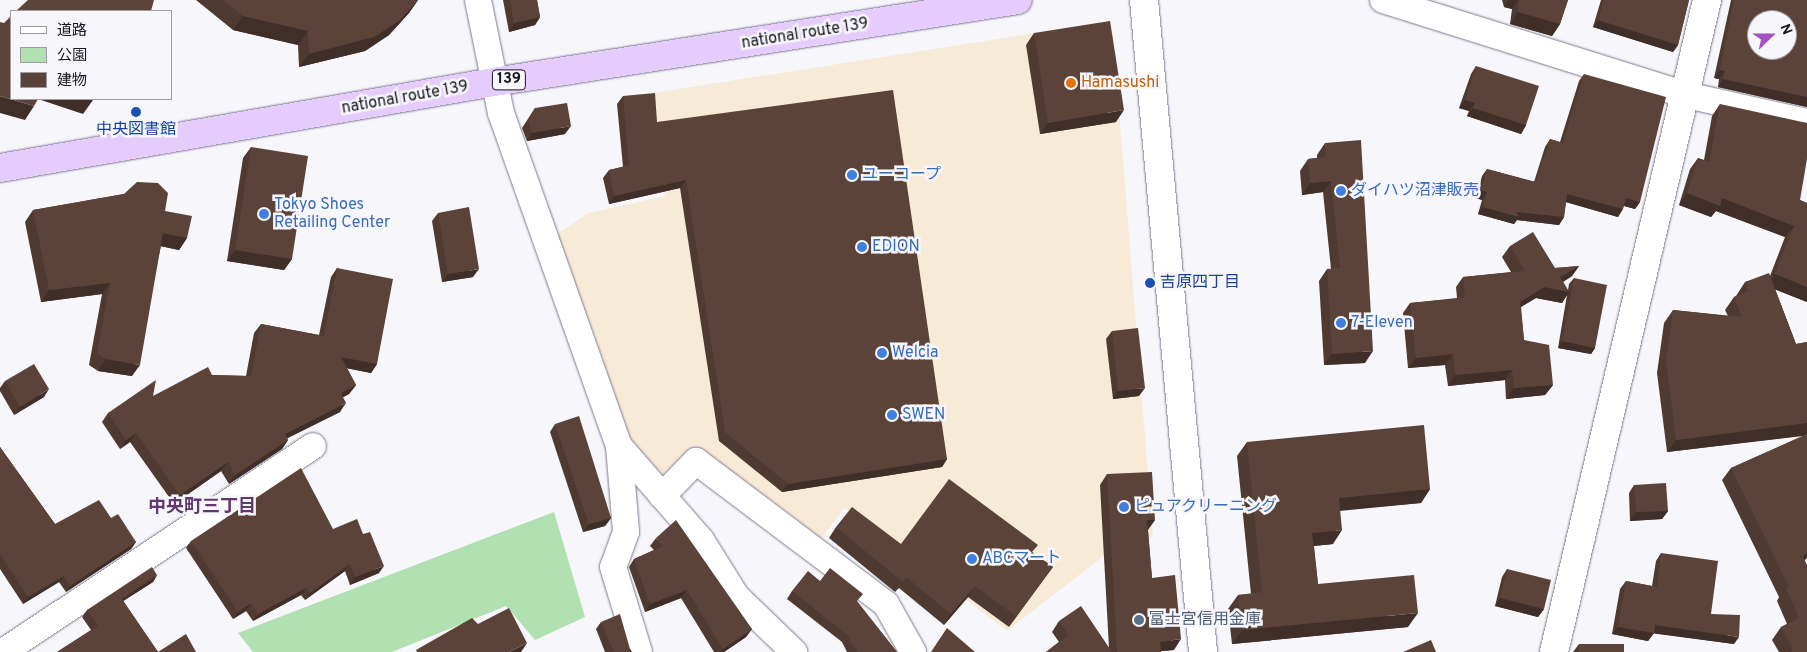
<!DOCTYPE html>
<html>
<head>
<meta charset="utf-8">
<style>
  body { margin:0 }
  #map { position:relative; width:1807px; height:652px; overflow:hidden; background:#f7f6fb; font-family:Overpass,"Noto Sans JP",sans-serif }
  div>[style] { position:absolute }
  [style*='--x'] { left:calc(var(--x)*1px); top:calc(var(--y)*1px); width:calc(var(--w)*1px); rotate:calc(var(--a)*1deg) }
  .commercial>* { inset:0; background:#f7ebd7 }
  .green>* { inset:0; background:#b1e1b0 }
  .roads { filter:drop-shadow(0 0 1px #7d7991) drop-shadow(0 0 1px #7d7991) }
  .minor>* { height:26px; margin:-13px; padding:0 13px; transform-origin:13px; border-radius:13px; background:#fff }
  .tertiary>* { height:28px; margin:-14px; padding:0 14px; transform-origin:14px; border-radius:14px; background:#fff }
  .trunk>* { height:28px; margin:-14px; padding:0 14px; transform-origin:14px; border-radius:14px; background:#e6ccfc }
  .wall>* { inset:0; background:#4e3a31 }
  .shaded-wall>* { inset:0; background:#402f28 }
  .building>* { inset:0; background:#5b4339 }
  .dots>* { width:14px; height:14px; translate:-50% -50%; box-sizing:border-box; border:2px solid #f7f6fb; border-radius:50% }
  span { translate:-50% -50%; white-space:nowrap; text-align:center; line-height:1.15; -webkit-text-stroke:5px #f7f6fb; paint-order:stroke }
  .shield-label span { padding:1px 4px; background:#f7f6fb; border:1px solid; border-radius:4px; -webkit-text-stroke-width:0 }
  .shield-label { font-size:15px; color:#17151f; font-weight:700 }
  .street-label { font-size:16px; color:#17151f }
  .food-label { font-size:16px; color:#c56008 }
  .left { translate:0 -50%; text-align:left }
  .transit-label { font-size:16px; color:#164399 }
  .shop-label { font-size:16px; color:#366cbe }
  .service-label { font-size:16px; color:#4e5e75 }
  .neighbourhood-label { font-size:18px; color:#61386f; font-weight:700 }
  .legend { position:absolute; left:10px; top:10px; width:162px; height:90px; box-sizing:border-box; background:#f7f6fb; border:1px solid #9d9ca3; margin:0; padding:6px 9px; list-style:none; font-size:15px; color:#17151f }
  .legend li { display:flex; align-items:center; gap:10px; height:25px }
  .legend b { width:25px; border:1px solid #9d9ca3 }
  .north { position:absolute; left:1747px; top:10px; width:50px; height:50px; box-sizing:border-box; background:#f7f6fb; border:1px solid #9d9ca3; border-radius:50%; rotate:68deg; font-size:14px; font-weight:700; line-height:20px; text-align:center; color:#17151f }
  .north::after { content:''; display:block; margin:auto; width:18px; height:22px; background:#a551c0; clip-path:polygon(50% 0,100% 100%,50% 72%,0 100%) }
</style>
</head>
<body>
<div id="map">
  <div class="commercial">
    <div style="clip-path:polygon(1100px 23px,1113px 35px,1153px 537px,1123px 541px,1007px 631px,845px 508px,819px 541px,694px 446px,656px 481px,628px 444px,551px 238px,589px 213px,665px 196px,653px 93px)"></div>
  </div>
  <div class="green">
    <div style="clip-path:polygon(554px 512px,585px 617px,535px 640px,506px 606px,392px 652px,253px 652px,238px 633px)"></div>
  </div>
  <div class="roads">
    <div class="minor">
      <div style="--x:478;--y:0;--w:115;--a:78.5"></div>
      <div style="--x:501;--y:113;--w:353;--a:70.5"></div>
      <div style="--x:619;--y:446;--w:86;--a:85.3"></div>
      <div style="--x:626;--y:532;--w:37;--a:110"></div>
      <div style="--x:613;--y:567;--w:89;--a:73"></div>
      <div style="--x:1383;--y:0;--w:318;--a:17.4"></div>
      <div style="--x:1686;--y:95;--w:124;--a:12.6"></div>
      <div style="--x:619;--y:446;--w:125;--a:48.9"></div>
      <div style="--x:701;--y:540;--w:66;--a:58"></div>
      <div style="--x:736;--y:596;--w:81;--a:44"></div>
      <div style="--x:662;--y:496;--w:49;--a:-45.8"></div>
      <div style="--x:696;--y:461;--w:238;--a:37"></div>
      <div style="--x:886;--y:604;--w:55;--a:60.6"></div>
      <div style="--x:3;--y:652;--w:372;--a:-33.6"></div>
    </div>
    <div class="tertiary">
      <div style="--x:1144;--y:0;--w:655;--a:84.83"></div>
      <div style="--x:1554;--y:652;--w:670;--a:-76.79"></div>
    </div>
    <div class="trunk">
      <div style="--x:0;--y:168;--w:501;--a:-9.88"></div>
      <div style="--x:494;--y:82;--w:530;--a:-8.89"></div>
    </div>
  </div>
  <div class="wall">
    <div style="clip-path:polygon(196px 0,418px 0,409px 13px,389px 35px,365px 51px,299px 67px,298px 45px,233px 30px)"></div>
    <div style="clip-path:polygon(503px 0,537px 0,540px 17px,535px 25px,509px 32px)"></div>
    <div style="clip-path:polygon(1502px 0,1568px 0,1560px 24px,1552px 36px,1510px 24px,1512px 9px,1504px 7px)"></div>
    <div style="clip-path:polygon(1601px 0,1689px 0,1678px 45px,1673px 52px,1593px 27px)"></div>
    <div style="clip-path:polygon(1731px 0,1807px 0,1807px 107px,1718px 87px,1719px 79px,1714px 78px)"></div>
    <div style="clip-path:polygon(1034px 33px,1116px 122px,1040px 134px,1026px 45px)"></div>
    <div style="clip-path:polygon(1476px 66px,1526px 125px,1521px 134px,1467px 116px,1469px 111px,1459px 108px,1471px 74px)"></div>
    <div style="clip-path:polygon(1584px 74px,1640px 202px,1635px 209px,1624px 206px,1618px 217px,1566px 202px,1564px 217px,1559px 225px,1517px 220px,1514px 224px,1478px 214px,1482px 200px,1476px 198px,1482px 176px,1487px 169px,1534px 182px,1545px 147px,1550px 139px,1560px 142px,1579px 81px)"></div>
    <div style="clip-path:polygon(623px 96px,657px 122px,947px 459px,942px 467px,782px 492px,719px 441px,680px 188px,609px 204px,603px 178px,609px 170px,623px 167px,617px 104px)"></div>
    <div style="clip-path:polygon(1720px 104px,1800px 200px,1807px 203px,1807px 302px,1775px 289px,1796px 344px,1807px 342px,1807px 558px,1805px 560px,1807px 652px,1779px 652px,1772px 640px,1781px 627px,1787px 624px,1777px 601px,1779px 597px,1722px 480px,1731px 468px,1803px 436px,1667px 452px,1657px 373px,1664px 323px,1673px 310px,1728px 316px,1725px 310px,1734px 297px,1736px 296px,1745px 282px,1770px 276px,1785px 237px,1716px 211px,1711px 217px,1679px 205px,1690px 169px,1698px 158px,1704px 160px,1712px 116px)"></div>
    <div style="clip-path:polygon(535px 108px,565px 134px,527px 141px,522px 128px)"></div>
    <div style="clip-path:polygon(1325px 143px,1365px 363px,1324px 365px,1319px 281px,1327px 269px,1331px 269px,1323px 192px,1302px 195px,1300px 171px,1308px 159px,1317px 158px,1317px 155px)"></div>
    <div style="clip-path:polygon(251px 147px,292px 259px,284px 270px,227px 261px,243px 158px)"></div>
    <div style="clip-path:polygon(124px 194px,165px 211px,187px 238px,179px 250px,161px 246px,132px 376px,98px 371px,89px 365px,102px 294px,41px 302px,25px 222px,33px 210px)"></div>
    <div style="clip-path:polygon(438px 213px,473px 277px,442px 282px,432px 221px)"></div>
    <div style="clip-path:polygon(1510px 246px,1555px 268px,1579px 266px,1572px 276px,1563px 282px,1568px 290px,1569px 284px,1574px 278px,1595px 348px,1591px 354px,1558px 348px,1567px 295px,1562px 303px,1536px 298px,1521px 307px,1524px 340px,1553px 385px,1545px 395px,1506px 399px,1505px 380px,1448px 386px,1445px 365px,1408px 368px,1403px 313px,1410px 303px,1457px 298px,1456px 287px,1463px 277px,1511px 272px,1502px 257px)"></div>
    <div style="clip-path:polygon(337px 268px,377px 364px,371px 373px,347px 368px,356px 385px,349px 394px,343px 397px,340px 412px,287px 438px,288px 440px,282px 449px,229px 484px,221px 471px,174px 504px,130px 442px,120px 449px,102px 422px,108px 413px,153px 396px,212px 375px,246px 376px,254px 333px,261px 324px,319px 335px,331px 277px)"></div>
    <div style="clip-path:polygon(1112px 331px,1139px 396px,1113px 399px,1106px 339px)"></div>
    <div style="clip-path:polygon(5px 381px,44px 397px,14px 415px,0 391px,0 388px)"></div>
    <div style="clip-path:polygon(555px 424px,611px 518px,605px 526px,583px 532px,550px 432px)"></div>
    <div style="clip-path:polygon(1247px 442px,1430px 489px,1421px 503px,1340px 510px,1333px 544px,1314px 546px,1318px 584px,1408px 627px,1232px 644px,1228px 609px,1238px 595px,1251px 594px,1237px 456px)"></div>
    <div style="clip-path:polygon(0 447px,55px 524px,111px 518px,136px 542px,131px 549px,66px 592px,59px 582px,23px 604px,0 569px)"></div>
    <div style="clip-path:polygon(1107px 474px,1155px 520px,1148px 530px,1152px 578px,1174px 650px,1161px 651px,1161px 652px,1046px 652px,1059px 642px,1052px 632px,1059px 621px,1109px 648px,1100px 485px)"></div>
    <div style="clip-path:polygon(1634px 485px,1668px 511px,1662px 519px,1630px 521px,1629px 493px)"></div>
    <div style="clip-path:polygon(836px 527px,901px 544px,1032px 552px,1053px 567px,1009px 627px,968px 597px,944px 625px,899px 588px,895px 592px,829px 538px)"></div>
    <div style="clip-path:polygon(333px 529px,379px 573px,350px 585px,345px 571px,305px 600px,301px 595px,253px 621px,246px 611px,233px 619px,186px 548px,191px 541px)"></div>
    <div style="clip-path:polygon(656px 538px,752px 629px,746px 637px,724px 652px,714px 652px,681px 598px,645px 612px,629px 567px,634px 559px,654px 550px,650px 546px)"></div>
    <div style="clip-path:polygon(1661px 553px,1711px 614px,1734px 644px,1654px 633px,1648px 641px,1612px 634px,1620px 589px,1626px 581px,1652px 586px,1656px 561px)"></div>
    <div style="clip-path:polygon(1507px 569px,1544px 609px,1538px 617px,1495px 606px,1502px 577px)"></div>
    <div style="clip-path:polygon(157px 575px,153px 582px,123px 601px,158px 652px,57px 652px,91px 630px,82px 617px,87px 610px)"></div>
    <div style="clip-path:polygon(792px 591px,857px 602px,897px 652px,847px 652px,842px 642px,787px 599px)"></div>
    <div style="clip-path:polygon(601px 622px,630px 649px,632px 652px,605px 652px,596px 629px)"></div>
    <div style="clip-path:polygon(1579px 644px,1624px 652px,1573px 652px)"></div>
  </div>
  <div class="shaded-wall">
    <div style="clip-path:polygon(418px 0,409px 13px,389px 35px,365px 51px,299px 67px,309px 54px)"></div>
    <div style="clip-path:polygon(1508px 0,1518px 0,1512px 9px,1504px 7px)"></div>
    <div style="clip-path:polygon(1518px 12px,1560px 24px,1552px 36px,1510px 24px)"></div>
    <div style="clip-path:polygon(243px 16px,308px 31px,298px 45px,233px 30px)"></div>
    <div style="clip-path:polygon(540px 17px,535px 25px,509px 32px,514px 23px)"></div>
    <div style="clip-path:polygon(1598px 20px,1678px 45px,1673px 52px,1593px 27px)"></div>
    <div style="clip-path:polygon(1720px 70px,1725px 71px,1719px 79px,1714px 78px)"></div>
    <div style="clip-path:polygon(1723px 79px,1807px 97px,1807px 107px,1718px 87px)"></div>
    <div style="clip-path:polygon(0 96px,34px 106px,25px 120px,0 113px)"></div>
    <div style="clip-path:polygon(38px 99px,89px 99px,93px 100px,83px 114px)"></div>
    <div style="clip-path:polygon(1465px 100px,1475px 103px,1469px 111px,1459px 108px)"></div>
    <div style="clip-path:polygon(1473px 108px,1526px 125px,1521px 134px,1467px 116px)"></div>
    <div style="clip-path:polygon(1124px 110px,1116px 122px,1040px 134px,1048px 123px)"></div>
    <div style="clip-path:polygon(571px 126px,565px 134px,527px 141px,532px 133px)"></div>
    <div style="clip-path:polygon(686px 180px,680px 188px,609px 204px,614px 196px)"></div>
    <div style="clip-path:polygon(1331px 181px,1323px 192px,1302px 195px,1310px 183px)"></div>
    <div style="clip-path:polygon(1481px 190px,1487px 192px,1482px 200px,1476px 198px)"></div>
    <div style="clip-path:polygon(1687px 193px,1722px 198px,1794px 226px,1785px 237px,1716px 211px,1711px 217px,1679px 205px)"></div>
    <div style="clip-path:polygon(1567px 194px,1623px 209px,1618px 217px,1562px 201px)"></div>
    <div style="clip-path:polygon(1626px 198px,1640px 202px,1635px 209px,1621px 205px)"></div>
    <div style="clip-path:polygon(1483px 207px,1564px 217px,1559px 225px,1517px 220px,1514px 224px,1478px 214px)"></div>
    <div style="clip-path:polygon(163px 233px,187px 238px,179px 250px,155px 245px)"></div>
    <div style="clip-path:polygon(235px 250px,292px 259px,284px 270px,227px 261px)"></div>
    <div style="clip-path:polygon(1579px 266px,1572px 276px,1553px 288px,1560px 277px)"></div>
    <div style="clip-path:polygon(479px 269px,473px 277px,442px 282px,448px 274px)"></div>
    <div style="clip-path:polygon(1775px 274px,1807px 287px,1807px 302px,1766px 286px)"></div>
    <div style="clip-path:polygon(110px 283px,102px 294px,41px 302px,49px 290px)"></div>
    <div style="clip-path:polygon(1544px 287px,1569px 292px,1562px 303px,1536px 298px,1512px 312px,1520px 302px)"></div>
    <div style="clip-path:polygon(1562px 341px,1595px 348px,1591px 354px,1558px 348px)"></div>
    <div style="clip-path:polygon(1373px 351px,1365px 363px,1324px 365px,1332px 354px)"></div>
    <div style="clip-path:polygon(1453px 354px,1445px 365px,1408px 368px,1416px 358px)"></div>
    <div style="clip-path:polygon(341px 357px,377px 364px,371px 373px,335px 366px)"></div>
    <div style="clip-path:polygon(106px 359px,140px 365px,132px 376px,98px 371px)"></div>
    <div style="clip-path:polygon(1512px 370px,1505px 380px,1448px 386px,1455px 375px)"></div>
    <div style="clip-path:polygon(356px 385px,349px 394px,334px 402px,341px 393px)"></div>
    <div style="clip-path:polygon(1553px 385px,1545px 395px,1506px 399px,1514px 388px)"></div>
    <div style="clip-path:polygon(1145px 388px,1139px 396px,1113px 399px,1118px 391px)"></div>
    <div style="clip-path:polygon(49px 389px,44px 397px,14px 415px,20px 407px)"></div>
    <div style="clip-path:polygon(346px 403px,340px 412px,278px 443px,285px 434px)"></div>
    <div style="clip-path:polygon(1807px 423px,1807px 435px,1667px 452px,1676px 440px)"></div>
    <div style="clip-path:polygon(136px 433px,130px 442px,120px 449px,126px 440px)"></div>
    <div style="clip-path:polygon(288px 440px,282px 449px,229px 484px,235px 475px)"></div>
    <div style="clip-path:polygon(947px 459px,942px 467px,782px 492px,788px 484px)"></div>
    <div style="clip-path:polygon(228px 462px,221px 471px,174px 504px,180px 495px)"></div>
    <div style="clip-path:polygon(1430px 489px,1421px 503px,1329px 512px,1339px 498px)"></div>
    <div style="clip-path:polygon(1668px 511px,1662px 519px,1630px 521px,1636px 512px)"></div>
    <div style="clip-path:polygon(611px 518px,605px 526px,583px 532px,589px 524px)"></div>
    <div style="clip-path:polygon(1147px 520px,1155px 520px,1147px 530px)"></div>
    <div style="clip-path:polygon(1342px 530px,1333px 544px,1303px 547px,1312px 533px)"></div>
    <div style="clip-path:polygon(136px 542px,131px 549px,66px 592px,70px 586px)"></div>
    <div style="clip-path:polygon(1807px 552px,1807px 558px,1794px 568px,1803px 556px)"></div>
    <div style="clip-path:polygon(350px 564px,345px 571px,305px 600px,310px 593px)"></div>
    <div style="clip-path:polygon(384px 566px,379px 573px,350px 585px,355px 577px)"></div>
    <div style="clip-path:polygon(157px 575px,153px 582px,117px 605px,122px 599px)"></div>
    <div style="clip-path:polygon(64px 576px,59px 582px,23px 604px,28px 597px)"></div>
    <div style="clip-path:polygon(975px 586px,968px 597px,944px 625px,951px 614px)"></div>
    <div style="clip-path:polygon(306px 588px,301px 595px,253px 621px,258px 614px)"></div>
    <div style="clip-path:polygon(687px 590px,681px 598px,645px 612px,650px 604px)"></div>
    <div style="clip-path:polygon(1500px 598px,1544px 609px,1538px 617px,1495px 606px)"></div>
    <div style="clip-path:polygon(251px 603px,246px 611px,233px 619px,238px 612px)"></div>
    <div style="clip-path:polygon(1418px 613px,1408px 627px,1232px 644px,1242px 630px)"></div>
    <div style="clip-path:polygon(1655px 625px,1739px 637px,1734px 644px,1650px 633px,1654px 633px,1648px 641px,1612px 634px,1618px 627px)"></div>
    <div style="clip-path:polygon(752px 629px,746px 637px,724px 652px,721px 652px,723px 649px)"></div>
    <div style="clip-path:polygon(1181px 639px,1174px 650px,1153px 652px,1160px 642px)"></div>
    <div style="clip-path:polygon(527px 643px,521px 652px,509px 652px)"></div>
  </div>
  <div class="building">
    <div style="clip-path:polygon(28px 0,154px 0,151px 11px,16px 11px)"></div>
    <div style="clip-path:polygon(223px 0,418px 0,399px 21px,374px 37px,309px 54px,308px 31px,243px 16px)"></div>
    <div style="clip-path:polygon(510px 0,537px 0,540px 17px,514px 23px)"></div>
    <div style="clip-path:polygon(1519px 0,1568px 0,1560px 24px,1518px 12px)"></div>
    <div style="clip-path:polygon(1604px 0,1689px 0,1678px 45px,1598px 20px)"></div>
    <div style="clip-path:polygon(evenodd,1734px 0,1807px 0,1807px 97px,1723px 79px,1725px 71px,1720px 70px,1734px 0,1757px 20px,1787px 20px,1787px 50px,1757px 50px,1757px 20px)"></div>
    <div style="clip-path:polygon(11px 16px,11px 99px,38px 99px,34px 106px,0 96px,0 22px,4px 23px)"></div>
    <div style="clip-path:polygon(1110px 21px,1124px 110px,1048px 123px,1034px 33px)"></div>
    <div style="clip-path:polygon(1476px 66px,1539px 86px,1526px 125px,1473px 108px,1475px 103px,1465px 100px)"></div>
    <div style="clip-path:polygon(1584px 74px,1666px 97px,1640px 202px,1626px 198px,1623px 209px,1567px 194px,1564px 217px,1516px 212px,1519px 217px,1483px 207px,1487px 192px,1481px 190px,1487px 169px,1536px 182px,1550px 139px,1563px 143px)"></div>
    <div style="clip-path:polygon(893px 90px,947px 459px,788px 484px,725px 432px,686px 180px,614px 196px,609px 170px,629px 165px,623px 96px,655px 93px,657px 122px)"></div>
    <div style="clip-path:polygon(567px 103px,571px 126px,532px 133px,528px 120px,535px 108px)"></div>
    <div style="clip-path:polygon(1720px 104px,1807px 123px,1807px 159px,1800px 200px,1807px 203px,1807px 287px,1775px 274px,1794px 226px,1722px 198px,1720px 206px,1687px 193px,1698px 158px,1709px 162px)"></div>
    <div style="clip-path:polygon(1361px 140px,1373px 351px,1332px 354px,1327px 269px,1340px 268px,1331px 181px,1310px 183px,1308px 159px,1326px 157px,1325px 143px)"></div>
    <div style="clip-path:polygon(251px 147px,308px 156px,292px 259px,235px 250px)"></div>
    <div style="clip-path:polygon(137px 182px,158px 183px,168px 193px,165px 211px,192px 216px,187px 238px,163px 233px,140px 365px,106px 359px,97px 353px,110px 283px,49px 290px,33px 210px,124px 194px)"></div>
    <div style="clip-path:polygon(469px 207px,479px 269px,448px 274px,438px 213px)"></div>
    <div style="clip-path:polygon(1533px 232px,1555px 268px,1579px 266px,1560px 277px,1569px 292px,1544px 287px,1520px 302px,1524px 340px,1549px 345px,1553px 385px,1514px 388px,1512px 370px,1455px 375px,1453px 354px,1416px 358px,1410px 303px,1465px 298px,1463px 277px,1525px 271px,1510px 246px)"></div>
    <div style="clip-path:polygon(337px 268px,393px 279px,377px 364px,341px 357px,356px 385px,341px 393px,346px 403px,285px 434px,288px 440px,235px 475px,228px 462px,180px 495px,136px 433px,126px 440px,108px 413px,156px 380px,153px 396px,208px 367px,212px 375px,251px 376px,261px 324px,324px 336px)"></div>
    <div style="clip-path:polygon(1769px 273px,1796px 344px,1807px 342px,1807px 423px,1676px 440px,1666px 360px,1673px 310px,1742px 317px,1734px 297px,1748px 291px,1745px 282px)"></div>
    <div style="clip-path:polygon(1574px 278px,1607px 285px,1595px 348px,1562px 341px)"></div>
    <div style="clip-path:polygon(1138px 328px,1145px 388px,1118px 391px,1112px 331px)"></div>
    <div style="clip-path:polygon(34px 364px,49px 389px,20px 407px,5px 381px)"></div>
    <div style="clip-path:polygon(579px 416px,611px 518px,589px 524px,555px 424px)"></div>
    <div style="clip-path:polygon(1424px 425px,1430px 489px,1339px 498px,1342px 530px,1312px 533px,1318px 584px,1414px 575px,1418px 613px,1242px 630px,1238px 595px,1262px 592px,1247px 442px)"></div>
    <div style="clip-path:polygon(1807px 434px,1807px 552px,1803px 556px,1807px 565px,1807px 652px,1790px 652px,1793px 649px,1781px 627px,1799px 618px,1786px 588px,1789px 587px,1731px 468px)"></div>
    <div style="clip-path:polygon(0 447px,55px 524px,99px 500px,111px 518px,118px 514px,136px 542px,70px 586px,64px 576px,28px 597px,0 554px)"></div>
    <div style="clip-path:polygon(301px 468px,333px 529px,357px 519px,363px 534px,370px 532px,384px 566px,355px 577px,350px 564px,310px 593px,306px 588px,258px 614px,251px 603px,238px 612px,191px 541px)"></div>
    <div style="clip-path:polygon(1152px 472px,1155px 520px,1147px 520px,1152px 578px,1175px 575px,1181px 639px,1160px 642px,1161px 652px,1117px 652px,1107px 474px)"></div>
    <div style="clip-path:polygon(949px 479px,1038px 545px,1032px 552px,1053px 567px,1016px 616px,975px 586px,951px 614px,906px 577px,903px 582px,836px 527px,852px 507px,901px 544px)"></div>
    <div style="clip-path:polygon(1666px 483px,1668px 511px,1636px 512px,1634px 485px)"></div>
    <div style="clip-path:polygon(676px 520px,752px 629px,723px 649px,687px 590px,650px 604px,634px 559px,663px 546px,656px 538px)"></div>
    <div style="clip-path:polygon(1661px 553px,1718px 561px,1711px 614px,1740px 615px,1739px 637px,1655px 625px,1654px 633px,1618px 627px,1626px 581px,1657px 587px)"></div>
    <div style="clip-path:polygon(152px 567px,157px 575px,122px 599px,158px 652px,186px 634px,196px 652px,57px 652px,98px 626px,87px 610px)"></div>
    <div style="clip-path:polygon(830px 568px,863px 594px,857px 601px,897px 652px,857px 652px,847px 635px,792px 591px,808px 571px,820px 581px)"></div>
    <div style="clip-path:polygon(1507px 569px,1551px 580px,1544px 609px,1500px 598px)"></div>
    <div style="clip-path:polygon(1081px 606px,1112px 652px,1046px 652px,1068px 635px,1059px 621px)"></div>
    <div style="clip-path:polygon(509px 608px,527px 643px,509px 652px,417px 652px,416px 650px,472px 618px,478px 624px)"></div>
    <div style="clip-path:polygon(620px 614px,630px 649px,632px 652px,614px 652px,601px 622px)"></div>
    <div style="clip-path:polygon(947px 628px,975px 652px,931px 652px)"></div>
    <div style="clip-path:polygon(1431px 640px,1436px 652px,1403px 652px)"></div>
    <div style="clip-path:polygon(1579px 644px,1624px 644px,1624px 652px,1579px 652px)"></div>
  </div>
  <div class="dots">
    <div style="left:1071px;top:83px;background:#e8710a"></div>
    <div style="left:136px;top:112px;background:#1a4fb4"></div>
    <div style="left:852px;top:175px;background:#3f7fe0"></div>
    <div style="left:1341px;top:191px;background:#3f7fe0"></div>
    <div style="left:264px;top:214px;background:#3f7fe0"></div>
    <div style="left:862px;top:247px;background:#3f7fe0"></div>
    <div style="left:1150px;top:283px;background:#1a4fb4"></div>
    <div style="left:1341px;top:323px;background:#3f7fe0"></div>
    <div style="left:882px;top:353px;background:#3f7fe0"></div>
    <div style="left:892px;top:415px;background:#3f7fe0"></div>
    <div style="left:1124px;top:507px;background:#3f7fe0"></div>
    <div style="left:972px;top:559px;background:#3f7fe0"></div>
    <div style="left:1139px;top:620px;background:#5c6f8a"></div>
  </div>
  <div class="shield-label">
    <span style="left:509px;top:80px">139</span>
  </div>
  <div class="street-label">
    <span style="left:805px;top:34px;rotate:-9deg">national route 139</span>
    <span style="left:405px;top:98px;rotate:-10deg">national route 139</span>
  </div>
  <div class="food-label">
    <span class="left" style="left:1081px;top:83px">Hamasushi</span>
  </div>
  <div class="transit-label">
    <span style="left:136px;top:130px">中央図書館</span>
    <span class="left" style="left:1160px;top:283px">吉原四丁目</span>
  </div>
  <div class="shop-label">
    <span class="left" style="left:862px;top:175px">ユーコープ</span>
    <span class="left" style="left:1351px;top:191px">ダイハツ沼津販売</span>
    <span class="left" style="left:274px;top:214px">Tokyo Shoes<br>Retailing Center</span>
    <span class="left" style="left:872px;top:247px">EDION</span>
    <span class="left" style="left:1351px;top:323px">7-Eleven</span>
    <span class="left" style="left:892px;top:353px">Welcia</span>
    <span class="left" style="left:902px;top:415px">SWEN</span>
    <span class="left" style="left:1134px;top:507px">ピュアクリーニング</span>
    <span class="left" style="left:982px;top:559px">ABCマート</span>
  </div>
  <div class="service-label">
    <span class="left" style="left:1149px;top:620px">富士宮信用金庫</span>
  </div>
  <div class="neighbourhood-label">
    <span style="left:202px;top:508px">中央町三丁目</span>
  </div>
  <ul class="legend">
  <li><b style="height:6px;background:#fff"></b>道路</li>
  <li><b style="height:14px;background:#b1e1b0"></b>公園</li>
  <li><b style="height:14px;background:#5b4339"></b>建物</li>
  </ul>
  <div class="north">N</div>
</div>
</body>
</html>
